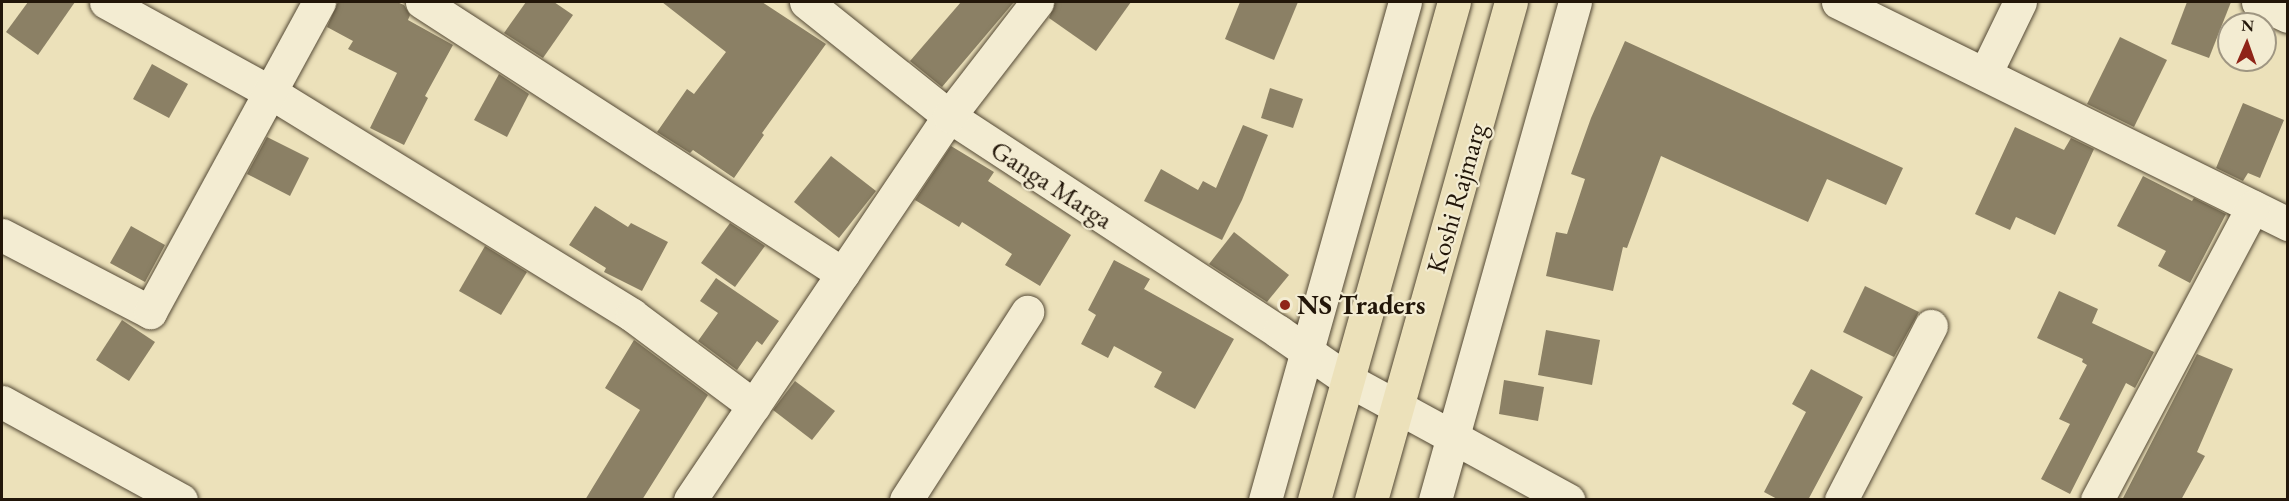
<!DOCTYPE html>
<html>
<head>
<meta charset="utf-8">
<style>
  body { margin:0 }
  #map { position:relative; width:2289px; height:501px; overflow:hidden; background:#ece1ba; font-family:"EB Garamond",serif }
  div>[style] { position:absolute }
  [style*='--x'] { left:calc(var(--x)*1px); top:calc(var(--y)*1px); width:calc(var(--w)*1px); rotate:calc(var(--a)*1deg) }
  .building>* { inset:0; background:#8b8065 }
  .roads { filter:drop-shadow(0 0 2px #544935) drop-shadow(0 0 2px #544935) }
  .minor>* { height:33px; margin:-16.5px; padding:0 16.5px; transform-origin:16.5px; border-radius:16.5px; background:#f3ecd2 }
  .primary>* { height:33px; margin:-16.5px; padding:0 16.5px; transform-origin:16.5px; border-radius:16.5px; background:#ece1ba }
  .dots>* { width:16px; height:16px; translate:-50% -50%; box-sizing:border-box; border:3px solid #f3ecd2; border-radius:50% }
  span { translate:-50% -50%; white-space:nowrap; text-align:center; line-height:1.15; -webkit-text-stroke:4.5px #f3ecd2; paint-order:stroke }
  .street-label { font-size:27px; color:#221609 }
  .poi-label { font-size:27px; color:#221609; font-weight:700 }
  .left { translate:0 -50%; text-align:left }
  .frame { position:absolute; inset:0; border:3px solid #221609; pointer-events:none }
  .north { position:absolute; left:2217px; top:12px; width:60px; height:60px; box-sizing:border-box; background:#f3ecd2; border:2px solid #9f9682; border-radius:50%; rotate:2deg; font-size:16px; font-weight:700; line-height:24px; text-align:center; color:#221609 }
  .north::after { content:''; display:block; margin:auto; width:21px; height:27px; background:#8f2418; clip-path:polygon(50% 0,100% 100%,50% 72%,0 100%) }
</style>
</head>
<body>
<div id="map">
  <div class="building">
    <div style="clip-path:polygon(28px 2px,75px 2px,38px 55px,6px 32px)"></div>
    <div style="clip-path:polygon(338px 2px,397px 2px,404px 5px,410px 15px,408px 20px,453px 45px,425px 96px,428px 98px,404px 145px,370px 128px,397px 73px,348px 49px,353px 41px,327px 27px)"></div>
    <div style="clip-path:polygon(526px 2px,554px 2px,573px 15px,543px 58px,504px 33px)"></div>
    <div style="clip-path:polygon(662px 2px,762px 2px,826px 44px,762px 133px,764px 135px,734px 178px,693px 150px,690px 153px,657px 132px,687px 89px,694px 94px,726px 52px)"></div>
    <div style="clip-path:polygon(961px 2px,1014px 2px,942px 87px,910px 61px)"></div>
    <div style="clip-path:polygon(1055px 2px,1131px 2px,1096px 51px,1049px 18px)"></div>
    <div style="clip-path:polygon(1240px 2px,1298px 2px,1274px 60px,1225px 39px)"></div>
    <div style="clip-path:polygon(2187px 2px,2231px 2px,2209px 58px,2171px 44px)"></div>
    <div style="clip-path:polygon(2120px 37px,2167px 60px,2134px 127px,2087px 104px)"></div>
    <div style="clip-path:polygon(1625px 41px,1903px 168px,1886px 205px,1827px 179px,1808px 222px,1661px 156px,1627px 248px,1623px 247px,1613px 291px,1546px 276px,1556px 232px,1567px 234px,1585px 179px,1571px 174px,1591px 118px)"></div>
    <div style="clip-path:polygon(152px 64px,188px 84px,169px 118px,133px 99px)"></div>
    <div style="clip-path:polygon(499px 74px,529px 94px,507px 137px,474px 120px)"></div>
    <div style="clip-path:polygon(1270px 88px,1303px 99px,1293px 128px,1261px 118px)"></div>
    <div style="clip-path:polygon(2243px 103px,2284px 120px,2260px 178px,2248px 173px,2243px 181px,2216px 168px)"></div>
    <div style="clip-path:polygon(1243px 125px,1268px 135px,1242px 200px,1222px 240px,1144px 201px,1161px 169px,1198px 190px,1203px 181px,1216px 188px)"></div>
    <div style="clip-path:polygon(2015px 127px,2064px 150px,2071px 138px,2094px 149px,2055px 235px,2016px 217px,2010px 230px,1975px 214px)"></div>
    <div style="clip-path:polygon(267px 137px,309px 158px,290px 196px,247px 174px)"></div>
    <div style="clip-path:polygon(951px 146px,994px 172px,988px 181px,1071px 235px,1040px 286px,1005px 265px,1012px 254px,962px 222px,959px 227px,915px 200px)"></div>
    <div style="clip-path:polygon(831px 156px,876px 191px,839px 238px,794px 202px)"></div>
    <div style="clip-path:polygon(2143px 176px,2192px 201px,2194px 198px,2226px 214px,2190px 283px,2158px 266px,2166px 251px,2117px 226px)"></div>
    <div style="clip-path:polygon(595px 206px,628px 227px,631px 223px,668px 242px,642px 291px,604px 272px,606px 268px,569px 245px)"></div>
    <div style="clip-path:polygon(730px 223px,765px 246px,735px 287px,701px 263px)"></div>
    <div style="clip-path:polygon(131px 226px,165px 245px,145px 282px,110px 263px)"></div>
    <div style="clip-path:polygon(1234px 232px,1289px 275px,1267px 302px,1209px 264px)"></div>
    <div style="clip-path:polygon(485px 246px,527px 272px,501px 315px,459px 291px)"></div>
    <div style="clip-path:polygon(1114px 260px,1150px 279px,1144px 289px,1234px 339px,1195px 409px,1154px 387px,1162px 372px,1114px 346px,1108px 358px,1081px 344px,1096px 315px,1088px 310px)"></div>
    <div style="clip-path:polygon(716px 278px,779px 321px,762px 345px,757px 341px,737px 370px,698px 341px,718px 313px,700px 301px)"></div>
    <div style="clip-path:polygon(1865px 286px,1919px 312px,1894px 357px,1843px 332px)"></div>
    <div style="clip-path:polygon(2059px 291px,2098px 309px,2092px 323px,2154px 352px,2135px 388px,2126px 383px,2070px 494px,2041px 479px,2070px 424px,2059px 419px,2087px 365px,2082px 362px,2083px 359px,2037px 338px)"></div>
    <div style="clip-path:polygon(122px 320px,155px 342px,129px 381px,96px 360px)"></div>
    <div style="clip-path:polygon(1546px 330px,1600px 340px,1592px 385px,1538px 375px)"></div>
    <div style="clip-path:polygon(634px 340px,708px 395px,642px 500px,585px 500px,640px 410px,605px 388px)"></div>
    <div style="clip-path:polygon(2197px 354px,2233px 369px,2197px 452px,2205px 456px,2181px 500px,2122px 500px)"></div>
    <div style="clip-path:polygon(1811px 369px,1863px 397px,1808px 500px,1779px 500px,1764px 492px,1806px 412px,1792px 404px)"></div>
    <div style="clip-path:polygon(1504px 380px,1544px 387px,1538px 421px,1499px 414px)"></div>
    <div style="clip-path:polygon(795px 381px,835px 411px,812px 440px,773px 410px)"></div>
  </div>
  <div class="roads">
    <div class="minor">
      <div style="--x:106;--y:2;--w:187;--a:28.8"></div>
      <div style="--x:270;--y:92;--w:425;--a:31.6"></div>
      <div style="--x:632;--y:315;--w:152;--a:36.7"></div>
      <div style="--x:422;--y:2;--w:501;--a:32.87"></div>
      <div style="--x:806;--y:2;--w:183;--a:38.6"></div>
      <div style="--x:949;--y:116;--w:394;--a:33.2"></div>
      <div style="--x:1279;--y:332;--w:84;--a:34.8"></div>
      <div style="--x:1348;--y:380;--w:251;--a:28.6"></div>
      <div style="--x:1838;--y:2;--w:502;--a:26.26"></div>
      <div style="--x:2258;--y:2;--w:33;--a:25"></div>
      <div style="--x:1985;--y:74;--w:80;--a:-64.1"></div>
      <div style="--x:2;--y:235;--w:167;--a:27.5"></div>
      <div style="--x:150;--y:312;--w:353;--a:-61.4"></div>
      <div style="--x:2;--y:402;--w:204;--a:28.7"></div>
      <div style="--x:690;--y:500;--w:463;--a:-56"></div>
      <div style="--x:949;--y:116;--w:144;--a:-52.3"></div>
      <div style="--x:906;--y:500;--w:224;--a:-57.2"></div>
      <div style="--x:1265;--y:500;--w:517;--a:-74.3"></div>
      <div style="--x:1435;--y:500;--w:517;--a:-74.3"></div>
      <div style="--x:1841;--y:500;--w:196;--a:-62.7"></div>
      <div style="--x:2097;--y:500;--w:332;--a:-62"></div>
    </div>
    <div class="primary">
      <div style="--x:1314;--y:500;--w:517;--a:-74.3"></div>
      <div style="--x:1371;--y:500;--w:517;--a:-74.3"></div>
    </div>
  </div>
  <div class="dots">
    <div style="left:1285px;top:305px;background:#8f2418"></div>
  </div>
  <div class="street-label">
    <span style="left:1052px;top:184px;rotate:33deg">Ganga Marga</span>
    <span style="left:1456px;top:198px;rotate:-74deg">Koshi Rajmarg</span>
  </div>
  <div class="poi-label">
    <span class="left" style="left:1297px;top:305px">NS Traders</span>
  </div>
  <div class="frame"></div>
  <div class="north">N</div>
</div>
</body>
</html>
